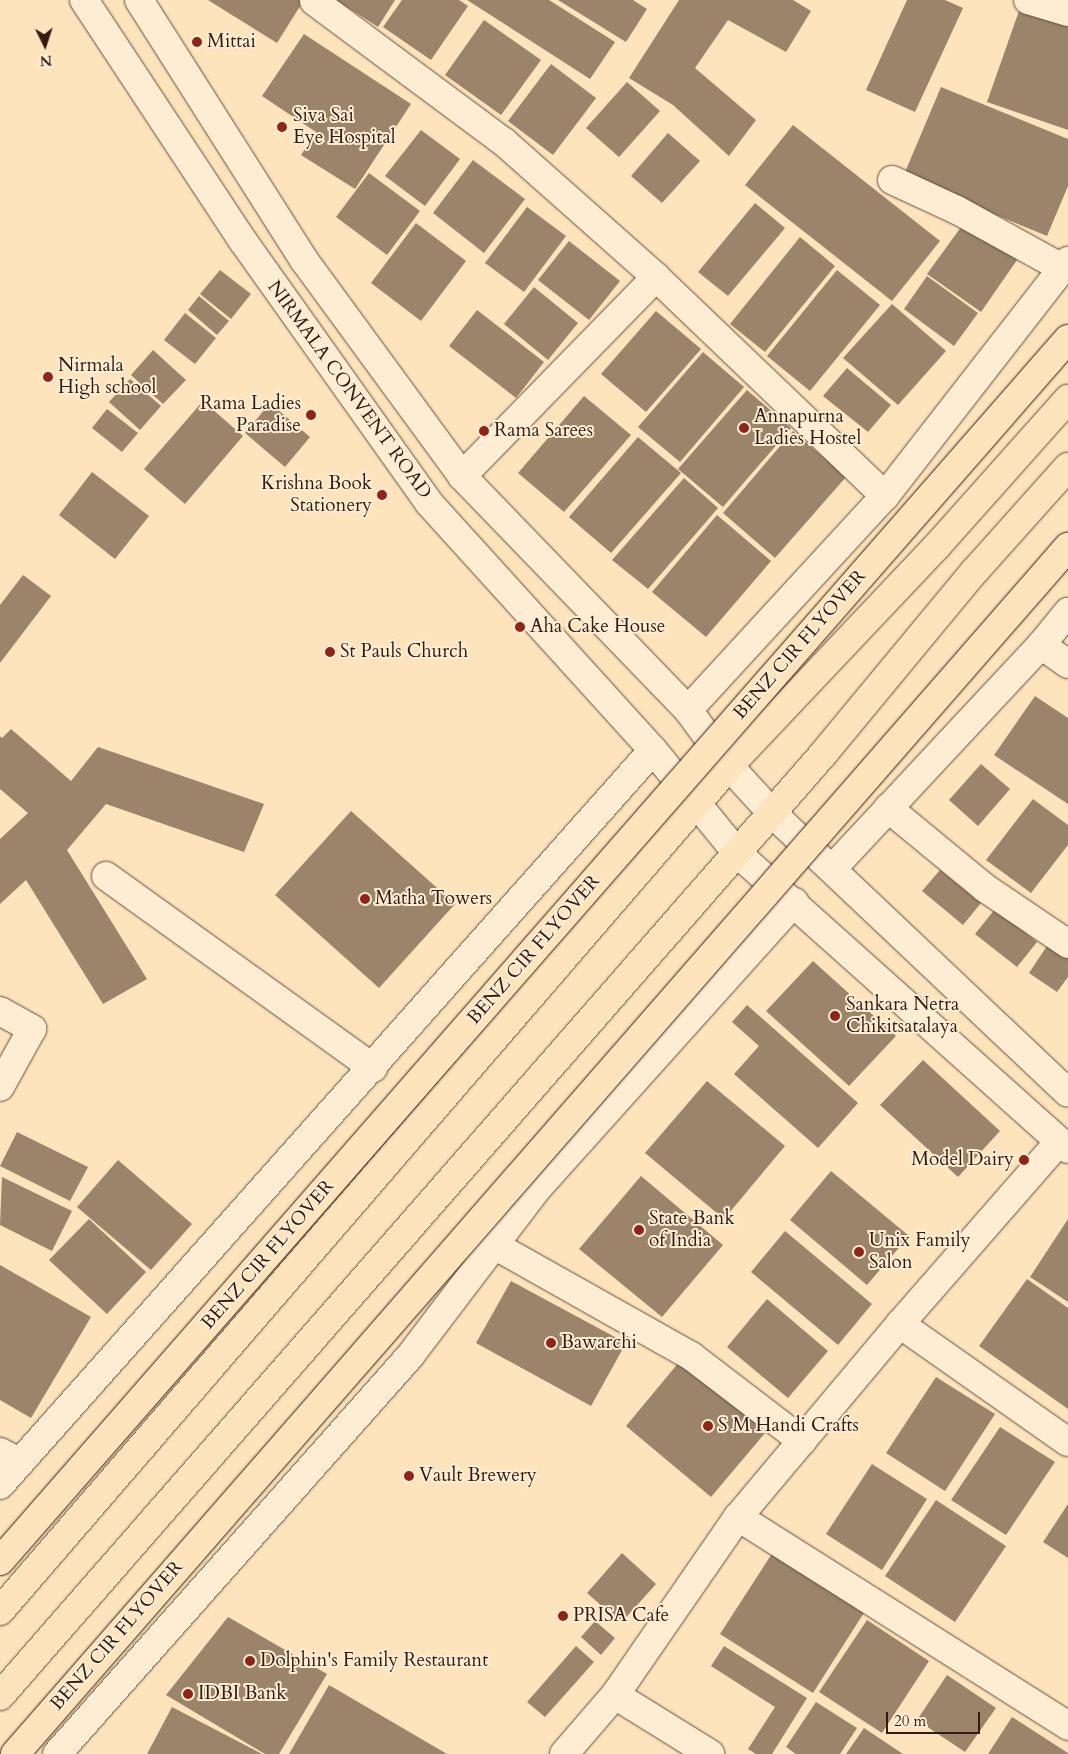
<!DOCTYPE html>
<html>
<head>
<meta charset="utf-8">
<style>
  body { margin:0 }
  #map { position:relative; width:1068px; height:1754px; overflow:hidden; background:#fde4bc; font-family:Cardo,serif }
  div>[style] { position:absolute }
  [style*='--x'] { left:calc(var(--x)*1px); top:calc(var(--y)*1px); width:calc(var(--w)*1px); rotate:calc(var(--a)*1deg) }
  .building>* { inset:0; background:#9b846a }
  .roads { filter:drop-shadow(0 0 1px #644d3c) drop-shadow(0 0 1px #644d3c) }
  .street>* { height:28px; margin:-14px; padding:0 14px; transform-origin:14px; border-radius:14px; background:#feedd3 }
  .secondary>* { height:28px; margin:-14px; padding:0 14px; transform-origin:14px; border-radius:14px; background:#feedd3 }
  .primary>* { height:28px; margin:-14px; padding:0 14px; transform-origin:14px; border-radius:14px; background:#fde4bc }
  .bridges { filter:drop-shadow(0 0 1px #311b12) drop-shadow(0 0 1px #311b12) }
  .primary-bridge>* { height:28px; margin:-14px; padding:0 14px; transform-origin:14px; border-radius:14px; background:#fde4bc }
  .dots>* { width:14px; height:14px; translate:-50% -50%; box-sizing:border-box; border:2px solid #feedd3; border-radius:50% }
  span { translate:-50% -50%; white-space:nowrap; text-align:center; line-height:1.15; -webkit-text-stroke:4px #feedd3; paint-order:stroke }
  .poi-label { font-size:19px; color:#311b12 }
  .left { translate:0 -50%; text-align:left }
  .right { translate:-100% -50%; text-align:right }
  .street-label { font-size:19px; color:#311b12 }
  .north { position:absolute; left:20px; top:20px; width:50px; height:50px; -webkit-text-stroke:4px #feedd3; paint-order:stroke; rotate:176deg; font-size:14px; font-weight:700; line-height:20px; text-align:center; color:#311b12 }
  .north::after { content:''; display:block; margin:auto; width:18px; height:22px; background:#311b12; clip-path:polygon(50% 0,100% 100%,50% 72%,0 100%) }
  .scale { position:absolute; left:886px; top:1712px; width:94px; height:22px; box-sizing:border-box; border:2px solid #311b12; border-top:0; padding-left:6px; font-size:15px; line-height:18px; white-space:nowrap; color:#311b12; -webkit-text-stroke:4px #feedd3; paint-order:stroke }
</style>
</head>
<body>
<div id="map">
  <div class="building">
    <div style="clip-path:polygon(208px 0,304px 0,277px 43px)"></div>
    <div style="clip-path:polygon(336px 0,395px 0,378px 27px)"></div>
    <div style="clip-path:polygon(402px 0,459px 0,468px 6px,431px 60px,383px 27px)"></div>
    <div style="clip-path:polygon(467px 0,549px 0,615px 42px,590px 79px)"></div>
    <div style="clip-path:polygon(558px 0,633px 0,647px 9px,626px 42px)"></div>
    <div style="clip-path:polygon(679px 0,793px 0,811px 11px,786px 52px,728px 20px,695px 68px,756px 120px,729px 156px,673px 105px,629px 78px)"></div>
    <div style="clip-path:polygon(907px 0,945px 0,963px 8px,915px 112px,866px 90px)"></div>
    <div style="clip-path:polygon(1020px 8px,1068px 24px,1068px 130px,987px 102px)"></div>
    <div style="clip-path:polygon(484px 20px,541px 60px,501px 115px,445px 75px)"></div>
    <div style="clip-path:polygon(304px 34px,411px 104px,355px 189px,301px 155px,316px 132px,262px 96px)"></div>
    <div style="clip-path:polygon(551px 64px,596px 98px,553px 155px,508px 121px)"></div>
    <div style="clip-path:polygon(627px 82px,660px 111px,619px 157px,586px 128px)"></div>
    <div style="clip-path:polygon(941px 87px,1068px 139px,1068px 186px,1047px 236px,903px 177px)"></div>
    <div style="clip-path:polygon(793px 125px,940px 241px,892px 301px,745px 185px)"></div>
    <div style="clip-path:polygon(421px 130px,460px 159px,425px 206px,385px 176px)"></div>
    <div style="clip-path:polygon(668px 133px,700px 161px,662px 203px,631px 176px)"></div>
    <div style="clip-path:polygon(473px 160px,525px 199px,484px 253px,433px 213px)"></div>
    <div style="clip-path:polygon(369px 173px,420px 211px,387px 255px,336px 217px)"></div>
    <div style="clip-path:polygon(755px 203px,785px 228px,728px 296px,698px 272px)"></div>
    <div style="clip-path:polygon(527px 207px,566px 236px,524px 292px,485px 263px)"></div>
    <div style="clip-path:polygon(416px 223px,466px 261px,421px 321px,371px 283px)"></div>
    <div style="clip-path:polygon(964px 223px,1017px 260px,981px 312px,927px 274px)"></div>
    <div style="clip-path:polygon(800px 237px,835px 266px,765px 352px,730px 324px)"></div>
    <div style="clip-path:polygon(569px 241px,620px 281px,589px 320px,538px 280px)"></div>
    <div style="clip-path:polygon(220px 270px,251px 294px,231px 319px,200px 294px)"></div>
    <div style="clip-path:polygon(837px 270px,880px 305px,810px 391px,767px 356px)"></div>
    <div style="clip-path:polygon(927px 276px,978px 313px,954px 346px,904px 309px)"></div>
    <div style="clip-path:polygon(534px 287px,578px 323px,548px 360px,504px 324px)"></div>
    <div style="clip-path:polygon(199px 296px,229px 321px,217px 335px,188px 310px)"></div>
    <div style="clip-path:polygon(892px 304px,946px 351px,898px 405px,843px 358px)"></div>
    <div style="clip-path:polygon(477px 310px,544px 362px,516px 398px,449px 346px)"></div>
    <div style="clip-path:polygon(656px 311px,701px 349px,646px 412px,601px 374px)"></div>
    <div style="clip-path:polygon(185px 313px,216px 338px,195px 364px,164px 340px)"></div>
    <div style="clip-path:polygon(153px 350px,186px 380px,163px 404px,131px 375px)"></div>
    <div style="clip-path:polygon(703px 352px,744px 387px,680px 462px,638px 427px)"></div>
    <div style="clip-path:polygon(847px 368px,891px 405px,868px 432px,823px 396px)"></div>
    <div style="clip-path:polygon(130px 379px,161px 406px,140px 430px,109px 402px)"></div>
    <div style="clip-path:polygon(747px 390px,791px 428px,723px 507px,678px 469px)"></div>
    <div style="clip-path:polygon(584px 396px,631px 435px,564px 512px,518px 473px)"></div>
    <div style="clip-path:polygon(203px 401px,243px 436px,185px 504px,144px 469px)"></div>
    <div style="clip-path:polygon(270px 403px,310px 437px,285px 467px,245px 433px)"></div>
    <div style="clip-path:polygon(107px 409px,138px 433px,122px 452px,92px 428px)"></div>
    <div style="clip-path:polygon(793px 431px,846px 477px,775px 558px,723px 513px)"></div>
    <div style="clip-path:polygon(638px 437px,681px 473px,611px 553px,569px 517px)"></div>
    <div style="clip-path:polygon(92px 472px,149px 516px,115px 559px,59px 515px)"></div>
    <div style="clip-path:polygon(684px 478px,718px 508px,648px 589px,612px 560px)"></div>
    <div style="clip-path:polygon(717px 515px,771px 561px,706px 637px,652px 592px)"></div>
    <div style="clip-path:polygon(23px 575px,51px 596px,0 663px,0 605px)"></div>
    <div style="clip-path:polygon(1035px 696px,1068px 718px,1068px 804px,994px 755px)"></div>
    <div style="clip-path:polygon(11px 729px,71px 781px,98px 747px,264px 804px,244px 852px,106px 804px,67px 850px,147px 979px,103px 1004px,26px 880px,0 904px,0 839px,28px 813px,0 789px,0 736px,2px 738px)"></div>
    <div style="clip-path:polygon(981px 764px,1010px 789px,978px 826px,949px 800px)"></div>
    <div style="clip-path:polygon(1033px 799px,1068px 825px,1068px 845px,1031px 893px,986px 860px)"></div>
    <div style="clip-path:polygon(351px 811px,455px 904px,379px 988px,275px 895px)"></div>
    <div style="clip-path:polygon(940px 870px,981px 903px,963px 925px,922px 891px)"></div>
    <div style="clip-path:polygon(995px 909px,1037px 942px,1017px 967px,975px 934px)"></div>
    <div style="clip-path:polygon(1049px 943px,1068px 956px,1068px 977px,1057px 992px,1029px 973px)"></div>
    <div style="clip-path:polygon(813px 961px,896px 1036px,849px 1086px,766px 1011px)"></div>
    <div style="clip-path:polygon(747px 1005px,858px 1103px,818px 1148px,734px 1074px,759px 1046px,732px 1022px)"></div>
    <div style="clip-path:polygon(923px 1060px,1000px 1131px,958px 1177px,880px 1105px)"></div>
    <div style="clip-path:polygon(707px 1081px,785px 1146px,724px 1219px,645px 1153px)"></div>
    <div style="clip-path:polygon(17px 1132px,88px 1167px,70px 1201px,0 1166px)"></div>
    <div style="clip-path:polygon(118px 1160px,192px 1224px,151px 1270px,77px 1207px)"></div>
    <div style="clip-path:polygon(831px 1171px,909px 1236px,867px 1285px,790px 1220px)"></div>
    <div style="clip-path:polygon(641px 1176px,723px 1245px,662px 1317px,579px 1249px)"></div>
    <div style="clip-path:polygon(2px 1177px,72px 1211px,52px 1251px,0 1225px)"></div>
    <div style="clip-path:polygon(89px 1219px,146px 1272px,107px 1314px,49px 1260px)"></div>
    <div style="clip-path:polygon(1068px 1219px,1068px 1302px,1030px 1277px)"></div>
    <div style="clip-path:polygon(785px 1231px,872px 1304px,838px 1345px,751px 1272px)"></div>
    <div style="clip-path:polygon(0 1265px,91px 1317px,31px 1418px,0 1400px)"></div>
    <div style="clip-path:polygon(1027px 1279px,1068px 1308px,1068px 1409px,979px 1346px)"></div>
    <div style="clip-path:polygon(511px 1281px,626px 1343px,591px 1406px,476px 1343px)"></div>
    <div style="clip-path:polygon(767px 1299px,828px 1351px,788px 1398px,727px 1347px)"></div>
    <div style="clip-path:polygon(680px 1361px,766px 1432px,711px 1497px,626px 1426px)"></div>
    <div style="clip-path:polygon(936px 1377px,995px 1414px,945px 1491px,886px 1453px)"></div>
    <div style="clip-path:polygon(1000px 1427px,1055px 1462px,1006px 1535px,951px 1500px)"></div>
    <div style="clip-path:polygon(872px 1464px,927px 1499px,882px 1570px,826px 1534px)"></div>
    <div style="clip-path:polygon(936px 1500px,1006px 1546px,955px 1622px,885px 1576px)"></div>
    <div style="clip-path:polygon(1068px 1504px,1068px 1558px,1043px 1542px)"></div>
    <div style="clip-path:polygon(775px 1549px,867px 1608px,813px 1693px,720px 1634px)"></div>
    <div style="clip-path:polygon(622px 1553px,656px 1584px,621px 1623px,587px 1593px)"></div>
    <div style="clip-path:polygon(228px 1617px,327px 1674px,279px 1754px,265px 1754px,166px 1695px)"></div>
    <div style="clip-path:polygon(867px 1620px,929px 1661px,882px 1733px,819px 1692px)"></div>
    <div style="clip-path:polygon(595px 1621px,615px 1638px,601px 1655px,581px 1637px)"></div>
    <div style="clip-path:polygon(576px 1646px,594px 1662px,545px 1717px,527px 1702px)"></div>
    <div style="clip-path:polygon(724px 1646px,807px 1698px,772px 1754px,756px 1754px,748px 1749px,775px 1707px,711px 1666px)"></div>
    <div style="clip-path:polygon(947px 1675px,996px 1708px,965px 1752px,917px 1720px)"></div>
    <div style="clip-path:polygon(329px 1685px,447px 1754px,289px 1754px)"></div>
    <div style="clip-path:polygon(816px 1702px,857px 1728px,840px 1754px,796px 1754px,786px 1747px)"></div>
    <div style="clip-path:polygon(172px 1707px,262px 1754px,147px 1754px)"></div>
    <div style="clip-path:polygon(1012px 1717px,1068px 1753px,1068px 1754px,988px 1754px)"></div>
    <div style="clip-path:polygon(864px 1728px,903px 1754px,846px 1754px)"></div>
  </div>
  <div class="roads">
    <div class="street">
      <div style="--x:1028;--y:0;--w:42;--a:16.7"></div>
      <div style="--x:314;--y:1;--w:237;--a:36.6"></div>
      <div style="--x:504;--y:142;--w:203;--a:41.6"></div>
      <div style="--x:656;--y:277;--w:317;--a:43.7"></div>
      <div style="--x:892;--y:180;--w:72;--a:24.8"></div>
      <div style="--x:957;--y:210;--w:120;--a:28.9"></div>
      <div style="--x:462;--y:476;--w:278;--a:-45.7"></div>
      <div style="--x:1041;--y:645;--w:33;--a:35"></div>
      <div style="--x:888;--y:808;--w:126;--a:39.5"></div>
      <div style="--x:985;--y:888;--w:100;--a:34"></div>
      <div style="--x:106;--y:876;--w:329;--a:35.7"></div>
      <div style="--x:0;--y:1011;--w:37;--a:29"></div>
      <div style="--x:32;--y:1029;--w:66;--a:118.9"></div>
      <div style="--x:494;--y:1245;--w:226;--a:29.4"></div>
      <div style="--x:691;--y:1356;--w:140;--a:37.4"></div>
      <div style="--x:900;--y:1324;--w:205;--a:35.1"></div>
      <div style="--x:0;--y:1452;--w:21;--a:28"></div>
      <div style="--x:738;--y:1517;--w:391;--a:32.3"></div>
      <div style="--x:615;--y:1695;--w:112;--a:31.8"></div>
    </div>
    <div class="secondary">
      <div style="--x:84;--y:0;--w:289;--a:56.6"></div>
      <div style="--x:243;--y:241;--w:321;--a:54.6"></div>
      <div style="--x:429;--y:503;--w:333;--a:47.8"></div>
      <div style="--x:653;--y:750;--w:133;--a:50.8"></div>
      <div style="--x:737;--y:853;--w:444;--a:41.8"></div>
      <div style="--x:139;--y:0;--w:308;--a:57.6"></div>
      <div style="--x:304;--y:260;--w:268;--a:53.8"></div>
      <div style="--x:462;--y:476;--w:325;--a:46"></div>
      <div style="--x:688;--y:710;--w:69;--a:53.8"></div>
      <div style="--x:729;--y:766;--w:64;--a:47.5"></div>
      <div style="--x:772;--y:813;--w:407;--a:43.4"></div>
      <div style="--x:688;--y:710;--w:291;--a:-47.4"></div>
      <div style="--x:885;--y:496;--w:298;--a:-52.1"></div>
      <div style="--x:832;--y:869;--w:306;--a:-47"></div>
      <div style="--x:1041;--y:645;--w:43;--a:-50.7"></div>
      <div style="--x:0;--y:1485;--w:983;--a:-48.38"></div>
      <div style="--x:57;--y:1754;--w:532;--a:-48.43"></div>
      <div style="--x:410;--y:1356;--w:208;--a:-52.8"></div>
      <div style="--x:536;--y:1190;--w:387;--a:-48.1"></div>
      <div style="--x:564;--y:1754;--w:78;--a:-49.2"></div>
      <div style="--x:615;--y:1695;--w:216;--a:-55.4"></div>
      <div style="--x:738;--y:1517;--w:252;--a:-50"></div>
      <div style="--x:900;--y:1324;--w:240;--a:-48.9"></div>
    </div>
    <div class="primary">
      <div style="--x:0;--y:1611;--w:1116;--a:-49.21"></div>
      <div style="--x:729;--y:766;--w:303;--a:-46.6"></div>
      <div style="--x:937;--y:546;--w:197;--a:-48.3"></div>
      <div style="--x:0;--y:1696;--w:1252;--a:-48.85"></div>
      <div style="--x:824;--y:753;--w:235;--a:-50.4"></div>
      <div style="--x:974;--y:572;--w:141;--a:-48.2"></div>
    </div>
  </div>
  <div class="bridges">
    <div class="primary-bridge">
      <div style="--x:0;--y:1561;--w:1623;--a:-48.85"></div>
      <div style="--x:15;--y:1754;--w:1602;--a:-48.9"></div>
    </div>
  </div>
  <div class="dots">
    <div style="left:197px;top:42px;background:#8f2418"></div>
    <div style="left:282px;top:127px;background:#8f2418"></div>
    <div style="left:48px;top:377px;background:#8f2418"></div>
    <div style="left:311px;top:415px;background:#8f2418"></div>
    <div style="left:744px;top:428px;background:#8f2418"></div>
    <div style="left:484px;top:431px;background:#8f2418"></div>
    <div style="left:382px;top:495px;background:#8f2418"></div>
    <div style="left:520px;top:627px;background:#8f2418"></div>
    <div style="left:330px;top:652px;background:#8f2418"></div>
    <div style="left:365px;top:899px;background:#8f2418"></div>
    <div style="left:835px;top:1016px;background:#8f2418"></div>
    <div style="left:1024px;top:1160px;background:#8f2418"></div>
    <div style="left:639px;top:1230px;background:#8f2418"></div>
    <div style="left:859px;top:1252px;background:#8f2418"></div>
    <div style="left:551px;top:1343px;background:#8f2418"></div>
    <div style="left:708px;top:1426px;background:#8f2418"></div>
    <div style="left:409px;top:1476px;background:#8f2418"></div>
    <div style="left:563px;top:1616px;background:#8f2418"></div>
    <div style="left:250px;top:1661px;background:#8f2418"></div>
    <div style="left:188px;top:1694px;background:#8f2418"></div>
  </div>
  <div class="poi-label">
    <span class="left" style="left:207px;top:42px">Mittai</span>
    <span class="left" style="left:293px;top:127px">Siva Sai<br>Eye Hospital</span>
    <span class="left" style="left:58px;top:377px">Nirmala<br>High school</span>
    <span class="right" style="left:301px;top:415px">Rama Ladies<br>Paradise</span>
    <span class="left" style="left:754px;top:428px">Annapurna<br>Ladies Hostel</span>
    <span class="left" style="left:494px;top:431px">Rama Sarees</span>
    <span class="right" style="left:372px;top:495px">Krishna Book<br>Stationery</span>
    <span class="left" style="left:530px;top:627px">Aha Cake House</span>
    <span class="left" style="left:340px;top:652px">St Pauls Church</span>
    <span class="left" style="left:375px;top:899px">Matha Towers</span>
    <span class="left" style="left:846px;top:1016px">Sankara Netra<br>Chikitsatalaya</span>
    <span class="right" style="left:1014px;top:1160px">Model Dairy</span>
    <span class="left" style="left:649px;top:1230px">State Bank<br>of India</span>
    <span class="left" style="left:869px;top:1252px">Unix Family<br>Salon</span>
    <span class="left" style="left:561px;top:1343px">Bawarchi</span>
    <span class="left" style="left:718px;top:1426px">S M Handi Crafts</span>
    <span class="left" style="left:419px;top:1476px">Vault Brewery</span>
    <span class="left" style="left:573px;top:1616px">PRISA Cafe</span>
    <span class="left" style="left:260px;top:1661px">Dolphin's Family Restaurant</span>
    <span class="left" style="left:198px;top:1694px">IDBI Bank</span>
  </div>
  <div class="street-label">
    <span style="left:349px;top:390px;rotate:54deg">NIRMALA CONVENT ROAD</span>
    <span style="left:800px;top:645px;rotate:-49deg">BENZ CIR FLYOVER</span>
    <span style="left:534px;top:950px;rotate:-49deg">BENZ CIR FLYOVER</span>
    <span style="left:268px;top:1255px;rotate:-49deg">BENZ CIR FLYOVER</span>
    <span style="left:117px;top:1636px;rotate:-49deg">BENZ CIR FLYOVER</span>
  </div>
  <div class="north">N</div>
  <div class="scale">20 m</div>
</div>
</body>
</html>
